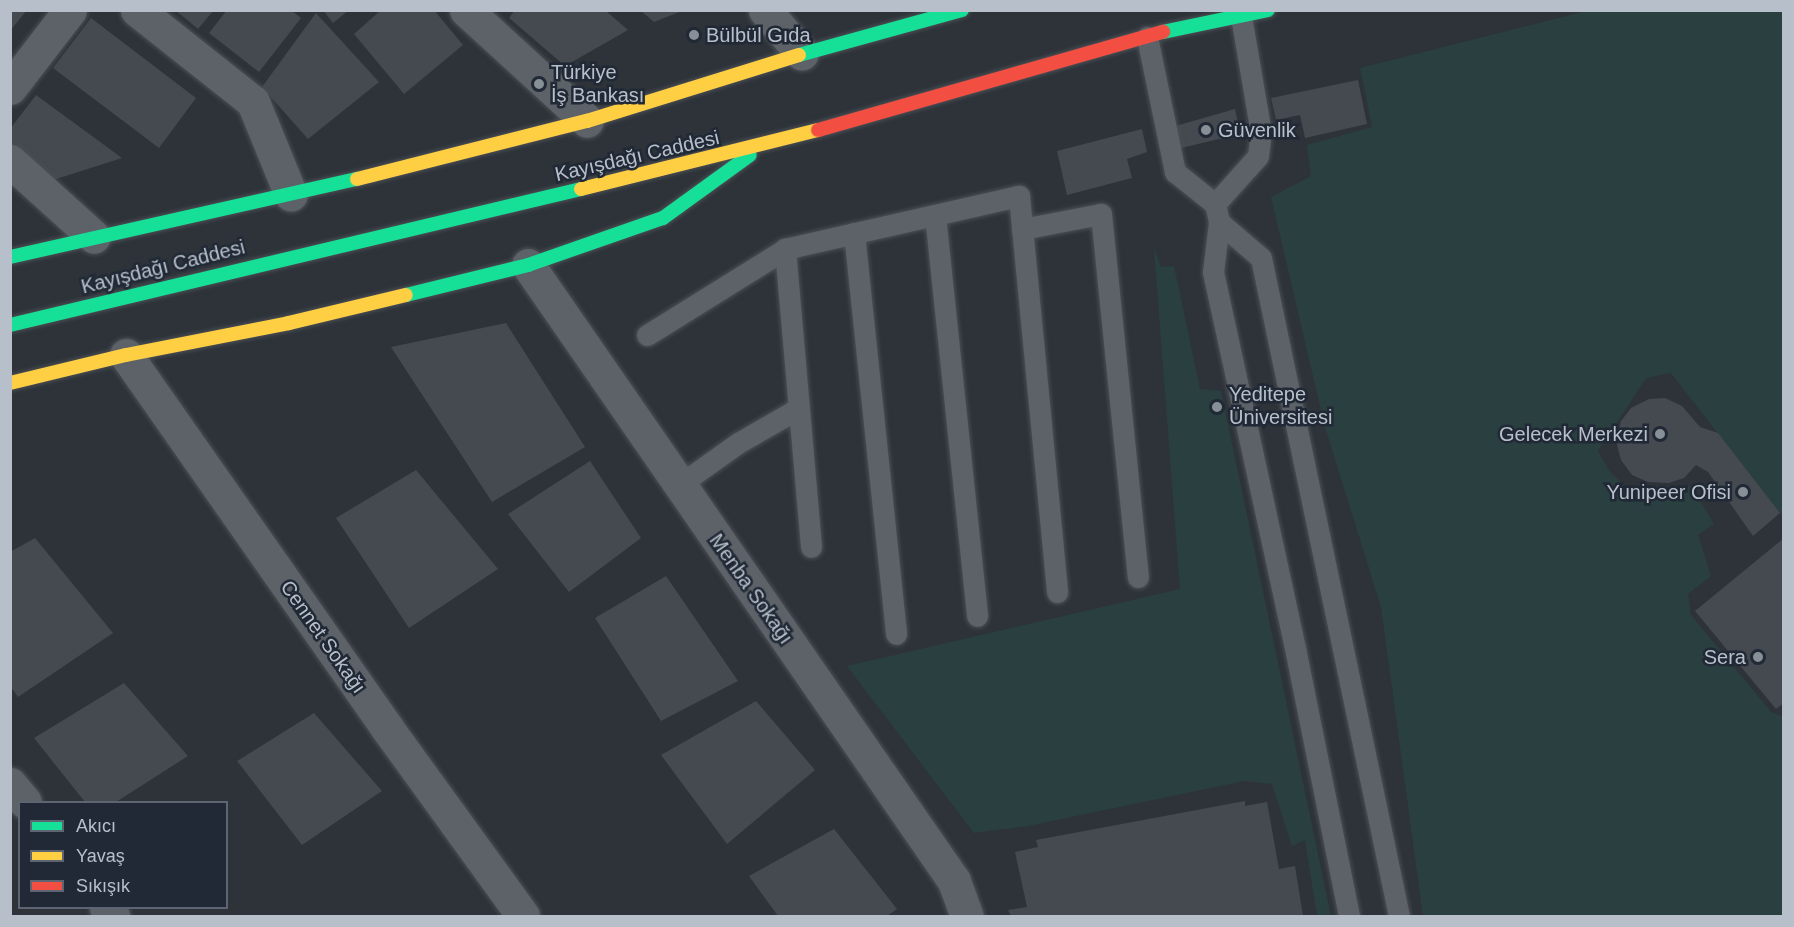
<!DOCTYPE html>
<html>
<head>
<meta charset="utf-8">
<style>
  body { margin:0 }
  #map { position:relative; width:1794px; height:927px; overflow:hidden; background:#2d3339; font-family:Arial,sans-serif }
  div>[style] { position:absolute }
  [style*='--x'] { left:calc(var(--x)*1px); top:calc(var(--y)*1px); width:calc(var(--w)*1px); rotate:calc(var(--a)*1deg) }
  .green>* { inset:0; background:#2a3f40 }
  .building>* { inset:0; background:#454a50 }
  .roads { filter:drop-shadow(0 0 2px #4b4f54) drop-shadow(0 0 2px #4b4f54) }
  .lane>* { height:21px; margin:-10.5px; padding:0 10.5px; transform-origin:10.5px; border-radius:10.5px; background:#5d6268 }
  .street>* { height:33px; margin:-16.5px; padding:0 16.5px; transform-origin:16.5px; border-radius:16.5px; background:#5d6268 }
  .fast>* { height:14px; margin:-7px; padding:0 7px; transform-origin:7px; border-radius:7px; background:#16e098 }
  .slow>* { height:14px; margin:-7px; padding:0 7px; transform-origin:7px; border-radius:7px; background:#ffcf43 }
  .jam>* { height:14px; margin:-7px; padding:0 7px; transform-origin:7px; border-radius:7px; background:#f24e42 }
  .dots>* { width:16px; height:16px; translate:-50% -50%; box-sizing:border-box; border:3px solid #202935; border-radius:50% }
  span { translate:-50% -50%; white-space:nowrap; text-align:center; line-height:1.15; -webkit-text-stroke:5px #202935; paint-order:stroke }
  .poi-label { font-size:20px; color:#b7c0ca }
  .left { translate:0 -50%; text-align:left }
  .right { translate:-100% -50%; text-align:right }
  .street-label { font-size:20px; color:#b7c0ca }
  .frame { position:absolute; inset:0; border:12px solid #b7c0ca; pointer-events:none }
  .legend { position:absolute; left:18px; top:801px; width:210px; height:108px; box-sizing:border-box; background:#202935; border:2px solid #5c6571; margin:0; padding:8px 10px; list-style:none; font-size:18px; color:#b7c0ca }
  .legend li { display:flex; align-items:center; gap:12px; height:30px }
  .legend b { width:30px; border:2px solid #5c6571 }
</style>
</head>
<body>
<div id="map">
  <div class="green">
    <div style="clip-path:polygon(1587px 11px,1783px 11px,1783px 517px,1671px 373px,1646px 378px,1598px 451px,1610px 472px,1637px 497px,1691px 486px,1714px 524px,1698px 535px,1711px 576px,1688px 594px,1691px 615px,1771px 712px,1783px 717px,1783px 916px,1423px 916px,1381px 607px,1325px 427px,1271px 197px,1311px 176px,1307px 145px,1372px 127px,1360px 68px)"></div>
    <div style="clip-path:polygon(1154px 248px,1161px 267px,1174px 266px,1200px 389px,1221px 391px,1331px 916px,1317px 916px,1305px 840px,1292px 846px,1272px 784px,1244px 781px,1028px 826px,974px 833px,847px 666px,1180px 589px)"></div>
  </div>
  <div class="building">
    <div style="clip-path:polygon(10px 10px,27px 10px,10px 31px)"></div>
    <div style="clip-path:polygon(175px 10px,214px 10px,198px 29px)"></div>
    <div style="clip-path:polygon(227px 10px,291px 10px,301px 18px,259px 72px,209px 33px)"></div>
    <div style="clip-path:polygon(323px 10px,349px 10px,333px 23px)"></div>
    <div style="clip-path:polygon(381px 10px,434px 10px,463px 45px,404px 94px,354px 34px)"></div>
    <div style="clip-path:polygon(515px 10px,605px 10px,628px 30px,565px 66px,509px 18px)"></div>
    <div style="clip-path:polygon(640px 10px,682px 10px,682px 11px,654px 22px)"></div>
    <div style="clip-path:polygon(316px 13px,379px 82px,308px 139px,262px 87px)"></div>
    <div style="clip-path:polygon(91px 18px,196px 98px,159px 148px,53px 68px)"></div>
    <div style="clip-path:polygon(1358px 80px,1367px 124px,1305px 138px,1300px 115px,1276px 120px,1271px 98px)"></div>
    <div style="clip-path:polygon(36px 95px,122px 158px,50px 181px,10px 153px,10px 129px)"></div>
    <div style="clip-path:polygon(1235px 109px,1240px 134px,1177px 149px,1172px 127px)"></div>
    <div style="clip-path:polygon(1142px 129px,1147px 152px,1127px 159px,1132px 178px,1067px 195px,1057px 151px)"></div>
    <div style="clip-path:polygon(506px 323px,585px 447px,492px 502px,391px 347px)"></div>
    <div style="clip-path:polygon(1665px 398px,1682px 406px,1700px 427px,1718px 433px,1780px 513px,1753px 536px,1708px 472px,1696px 465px,1684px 478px,1669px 483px,1648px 482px,1632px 475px,1621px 460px,1616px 441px,1621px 421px,1631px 408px,1649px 399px)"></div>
    <div style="clip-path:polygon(590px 461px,641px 538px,569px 592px,508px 514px)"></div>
    <div style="clip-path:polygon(416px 470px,498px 569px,409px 628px,336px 518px)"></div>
    <div style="clip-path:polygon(35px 538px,113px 633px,18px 697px,10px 686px,10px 552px)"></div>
    <div style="clip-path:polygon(1784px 538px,1784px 703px,1776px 709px,1695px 611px)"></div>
    <div style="clip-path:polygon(666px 576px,738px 681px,661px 721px,595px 618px)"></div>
    <div style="clip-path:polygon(124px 683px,188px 756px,116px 802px,85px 802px,34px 738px)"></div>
    <div style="clip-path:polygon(756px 701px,815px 770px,727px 844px,661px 755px)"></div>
    <div style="clip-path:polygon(314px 713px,382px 791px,302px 845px,237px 761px)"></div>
    <div style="clip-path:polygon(1245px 801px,1245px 806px,1267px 802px,1279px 869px,1295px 866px,1303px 916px,1011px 916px,1008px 910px,1027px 907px,1015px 852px,1038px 847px,1036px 840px)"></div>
    <div style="clip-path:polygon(834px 829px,897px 909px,887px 916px,778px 916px,749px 876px)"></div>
  </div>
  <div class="roads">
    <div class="lane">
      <div style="--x:1147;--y:37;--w:138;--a:78.3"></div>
      <div style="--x:1175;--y:172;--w:51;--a:38.7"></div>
      <div style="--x:1215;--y:204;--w:18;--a:77"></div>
      <div style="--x:1219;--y:222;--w:50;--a:96.8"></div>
      <div style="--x:1213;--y:272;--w:390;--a:77.7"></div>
      <div style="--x:1296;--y:653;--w:268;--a:78.6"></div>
      <div style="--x:1215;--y:204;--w:64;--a:-48.1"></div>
      <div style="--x:1258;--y:156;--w:23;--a:-83"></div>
      <div style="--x:1261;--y:133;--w:119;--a:-99.7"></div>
      <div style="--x:935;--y:215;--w:403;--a:84"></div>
      <div style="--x:1219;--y:222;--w:55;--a:40.6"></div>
      <div style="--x:1261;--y:258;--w:672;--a:78.16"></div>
      <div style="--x:1022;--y:229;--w:80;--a:-10.8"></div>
      <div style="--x:1101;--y:214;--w:365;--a:84.2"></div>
      <div style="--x:854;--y:233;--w:403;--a:84"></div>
      <div style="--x:785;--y:249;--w:299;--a:85"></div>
      <div style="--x:647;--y:335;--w:163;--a:-31.9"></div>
      <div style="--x:785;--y:249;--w:240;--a:-12.8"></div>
      <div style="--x:1019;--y:196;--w:398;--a:84.5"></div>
      <div style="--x:679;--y:485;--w:72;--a:-35.4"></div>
      <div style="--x:738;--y:443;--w:70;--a:-29.8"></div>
    </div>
    <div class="street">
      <div style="--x:137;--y:10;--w:148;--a:38.4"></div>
      <div style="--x:253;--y:102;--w:100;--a:67.8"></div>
      <div style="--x:466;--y:10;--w:164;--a:42.5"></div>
      <div style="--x:765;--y:10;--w:57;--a:49.9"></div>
      <div style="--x:10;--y:88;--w:98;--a:-52.4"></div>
      <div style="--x:10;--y:161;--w:113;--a:42.1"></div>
      <div style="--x:528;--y:265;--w:749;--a:55.33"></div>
      <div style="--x:954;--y:881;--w:37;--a:70"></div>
      <div style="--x:126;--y:355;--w:455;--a:55"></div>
      <div style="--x:387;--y:728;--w:232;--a:54.1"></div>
      <div style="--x:10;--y:784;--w:23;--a:50"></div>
      <div style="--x:106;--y:908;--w:11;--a:49"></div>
    </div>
    <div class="fast">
      <div style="--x:1163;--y:32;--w:107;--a:-11.8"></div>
      <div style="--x:799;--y:55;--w:169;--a:-15.4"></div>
      <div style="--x:10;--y:257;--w:356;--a:-12.7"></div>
      <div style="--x:406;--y:295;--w:126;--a:-13.8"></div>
      <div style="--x:528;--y:265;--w:143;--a:-19.2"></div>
      <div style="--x:663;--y:218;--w:107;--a:-35.9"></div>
      <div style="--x:10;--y:325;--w:587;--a:-13.4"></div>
    </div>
    <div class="slow">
      <div style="--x:357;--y:179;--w:237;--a:-14.2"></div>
      <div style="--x:587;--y:121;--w:222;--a:-17.3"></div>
      <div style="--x:581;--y:189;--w:244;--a:-14"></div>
      <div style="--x:10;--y:383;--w:119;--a:-13.6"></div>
      <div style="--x:126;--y:355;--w:166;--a:-11.1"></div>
      <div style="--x:289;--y:323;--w:120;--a:-13.5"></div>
    </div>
    <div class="jam">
      <div style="--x:818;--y:130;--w:359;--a:-15.9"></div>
    </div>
  </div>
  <div class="dots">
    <div style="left:694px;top:35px;background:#878f97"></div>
    <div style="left:539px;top:84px;background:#878f97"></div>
    <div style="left:1206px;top:130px;background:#878f97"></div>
    <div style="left:1217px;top:407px;background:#878f97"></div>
    <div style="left:1660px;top:434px;background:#878f97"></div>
    <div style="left:1743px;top:492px;background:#878f97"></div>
    <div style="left:1758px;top:657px;background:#878f97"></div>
  </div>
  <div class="poi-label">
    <span class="left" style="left:706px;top:35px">Bülbül Gıda</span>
    <span class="left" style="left:551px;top:84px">Türkiye<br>İş Bankası</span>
    <span class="left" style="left:1218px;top:130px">Güvenlik</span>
    <span class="left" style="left:1229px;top:406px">Yeditepe<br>Üniversitesi</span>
    <span class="right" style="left:1648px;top:434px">Gelecek Merkezi</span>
    <span class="right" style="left:1731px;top:492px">Yunipeer Ofisi</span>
    <span class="right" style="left:1746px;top:657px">Sera</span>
  </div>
  <div class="street-label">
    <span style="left:637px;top:156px;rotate:-13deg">Kayışdağı Caddesi</span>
    <span style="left:163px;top:267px;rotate:-14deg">Kayışdağı Caddesi</span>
    <span style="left:751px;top:589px;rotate:55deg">Menba Sokağı</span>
    <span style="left:323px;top:637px;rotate:55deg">Cennet Sokağı</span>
  </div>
  <div class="frame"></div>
  <ul class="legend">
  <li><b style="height:8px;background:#16e098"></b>Akıcı</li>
  <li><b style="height:8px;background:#ffcf43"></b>Yavaş</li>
  <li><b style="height:8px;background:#f24e42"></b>Sıkışık</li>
  </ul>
</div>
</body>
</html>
